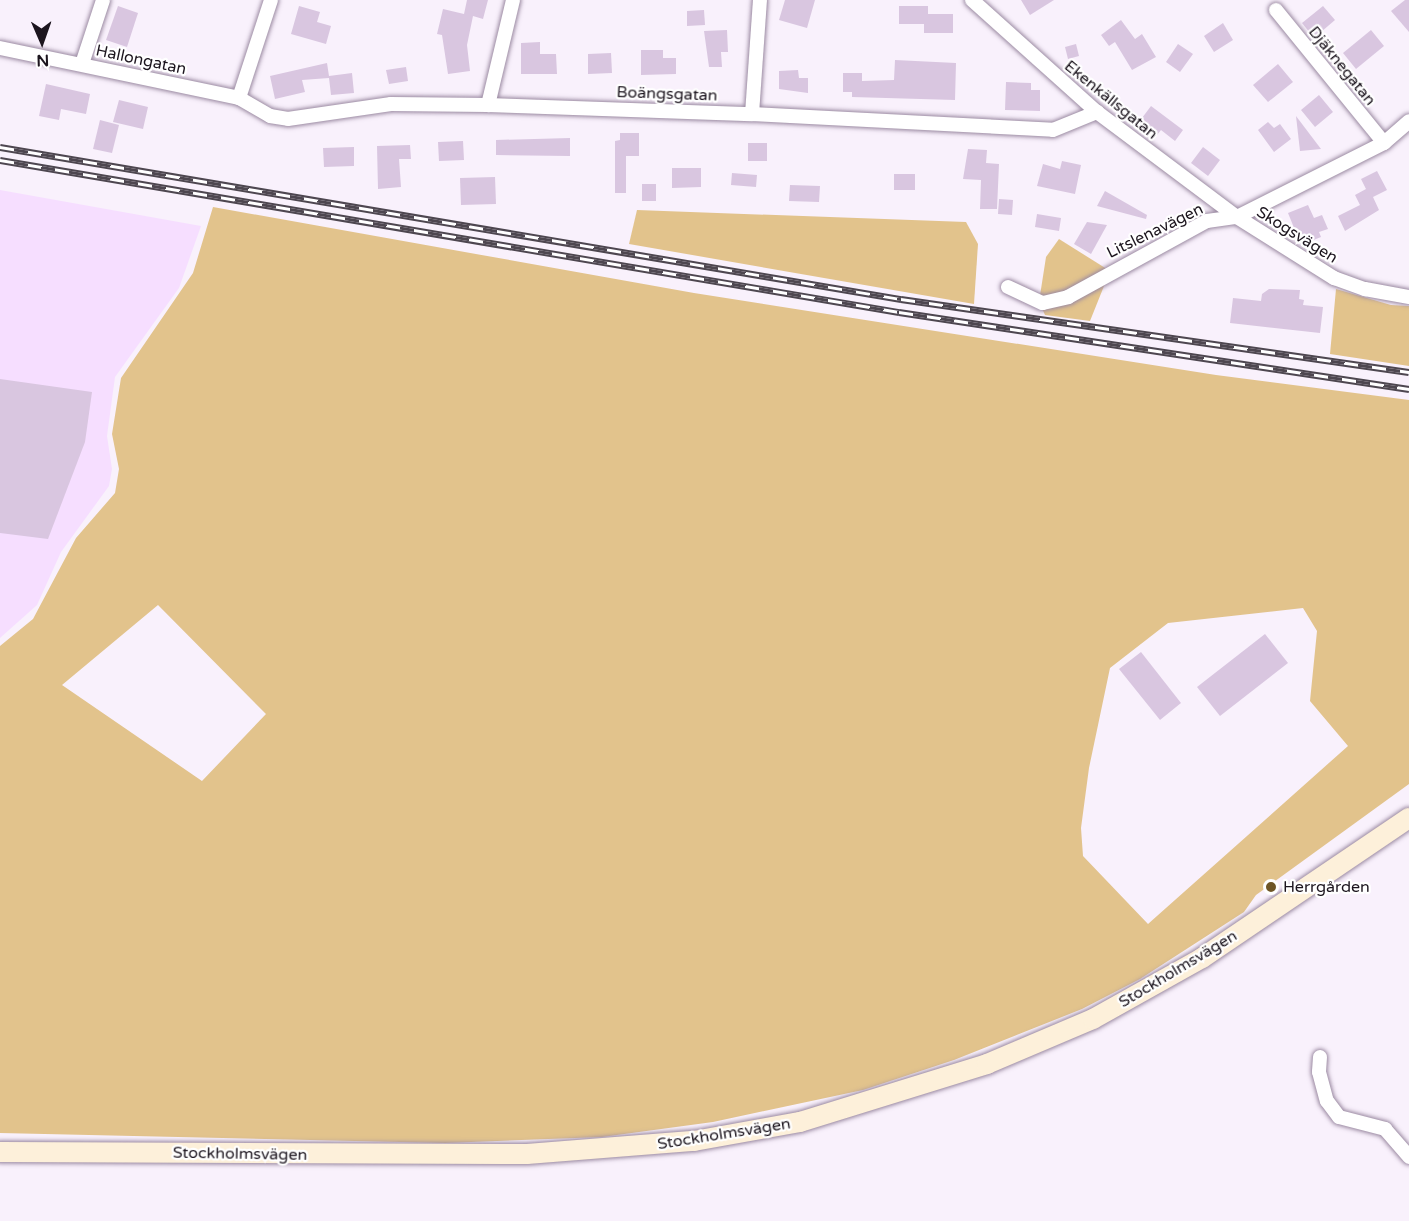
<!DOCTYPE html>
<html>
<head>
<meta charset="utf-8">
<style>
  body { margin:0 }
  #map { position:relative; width:1409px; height:1221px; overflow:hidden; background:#f9f1fc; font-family:"Varela Round",sans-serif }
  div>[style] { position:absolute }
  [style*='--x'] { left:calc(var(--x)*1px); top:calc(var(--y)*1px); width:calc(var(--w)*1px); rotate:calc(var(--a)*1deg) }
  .built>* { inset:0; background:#f6deff }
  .green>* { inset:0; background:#e2c38c }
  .building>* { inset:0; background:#d9c6e0 }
  .roads { filter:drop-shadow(0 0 2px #9b8aa2) drop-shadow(0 0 2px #9b8aa2) }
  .minor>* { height:14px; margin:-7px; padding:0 7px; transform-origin:7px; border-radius:7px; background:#fff }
  .secondary>* { height:20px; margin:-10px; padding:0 10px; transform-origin:10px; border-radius:10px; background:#fdf0da }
  .rail>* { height:7px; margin-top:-3.5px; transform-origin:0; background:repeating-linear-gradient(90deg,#fff 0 14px,#4e4750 0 28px); box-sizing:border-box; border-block:2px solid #4e4750 }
  .dots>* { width:16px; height:16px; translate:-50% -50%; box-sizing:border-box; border:3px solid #fff; border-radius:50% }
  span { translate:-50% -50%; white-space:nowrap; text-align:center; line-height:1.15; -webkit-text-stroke:4.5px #fff; paint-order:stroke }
  .street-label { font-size:16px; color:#1c151e }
  .poi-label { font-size:16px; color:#1c151e }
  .left { translate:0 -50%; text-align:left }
  .north { position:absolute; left:12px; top:12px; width:60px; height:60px; -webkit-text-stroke:4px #fff; paint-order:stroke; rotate:178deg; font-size:16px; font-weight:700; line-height:24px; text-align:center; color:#1c151e }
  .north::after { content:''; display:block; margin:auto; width:21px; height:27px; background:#1c151e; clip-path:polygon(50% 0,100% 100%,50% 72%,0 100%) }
</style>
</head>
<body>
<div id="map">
  <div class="built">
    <div style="clip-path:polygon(0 190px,201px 226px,179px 288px,115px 377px,107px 436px,112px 469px,109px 486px,61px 552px,37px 605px,0 638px)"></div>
  </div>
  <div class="green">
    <div style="clip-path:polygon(evenodd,213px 207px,694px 293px,1216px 375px,1409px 400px,1409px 784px,1256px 895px,1244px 912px,1140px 979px,1082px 1009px,954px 1060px,863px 1090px,713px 1122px,602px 1137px,445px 1143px,0 1133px,0 646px,33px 619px,76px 538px,115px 493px,119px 469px,112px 434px,121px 378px,193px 273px,213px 207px,158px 605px,266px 714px,202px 781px,62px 685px,158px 605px,213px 207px,1303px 608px,1317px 631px,1310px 701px,1348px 746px,1148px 924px,1083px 856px,1081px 828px,1089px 768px,1110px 668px,1168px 623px,1303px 608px)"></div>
    <div style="clip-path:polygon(637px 210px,966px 222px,978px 244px,974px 304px,629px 244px)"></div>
    <div style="clip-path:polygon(1059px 239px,1110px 271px,1090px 321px,1045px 315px,1039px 302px,1046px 257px)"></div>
    <div style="clip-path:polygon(1336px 289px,1391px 305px,1409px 306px,1409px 366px,1330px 354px)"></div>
  </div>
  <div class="building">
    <div style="clip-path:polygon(467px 0,488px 0,483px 19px,473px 16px,467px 45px,470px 71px,448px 74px,442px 35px,437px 34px,443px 9px,464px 14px)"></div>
    <div style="clip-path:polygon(785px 0,815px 0,807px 28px,779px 20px)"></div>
    <div style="clip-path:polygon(1021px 0,1054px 0,1030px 15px)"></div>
    <div style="clip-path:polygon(1405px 0,1409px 0,1409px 32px,1391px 11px)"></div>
    <div style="clip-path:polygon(118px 6px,138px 13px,127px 47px,106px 40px)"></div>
    <div style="clip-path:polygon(299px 6px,320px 12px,317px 22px,331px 26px,326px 44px,291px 34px)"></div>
    <div style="clip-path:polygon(899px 6px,928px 6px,928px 14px,953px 14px,953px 33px,924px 33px,924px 24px,899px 24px)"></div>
    <div style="clip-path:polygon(1323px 6px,1335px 20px,1314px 38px,1302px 23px)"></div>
    <div style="clip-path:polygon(704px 10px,705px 25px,687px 26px,687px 11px)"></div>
    <div style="clip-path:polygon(1121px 20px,1135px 39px,1142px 34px,1156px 57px,1132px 70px,1115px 42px,1109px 46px,1101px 35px)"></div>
    <div style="clip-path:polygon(1223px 23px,1233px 40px,1214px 52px,1204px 36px)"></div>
    <div style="clip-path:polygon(727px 30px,728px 52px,721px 52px,722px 67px,709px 67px,704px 31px)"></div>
    <div style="clip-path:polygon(1371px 30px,1384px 46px,1356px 69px,1343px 53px)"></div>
    <div style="clip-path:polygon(540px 42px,540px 54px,556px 54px,557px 74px,521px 74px,521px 43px)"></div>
    <div style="clip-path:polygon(1076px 44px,1079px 56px,1068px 59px,1065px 47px)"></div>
    <div style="clip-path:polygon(1178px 44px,1193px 54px,1180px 72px,1166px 62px)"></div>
    <div style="clip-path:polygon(641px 50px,663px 50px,663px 58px,676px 58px,676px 74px,641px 75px)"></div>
    <div style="clip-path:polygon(611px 53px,612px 73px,588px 74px,588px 54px)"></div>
    <div style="clip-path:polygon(895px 60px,956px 63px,955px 100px,852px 97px,852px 92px,843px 92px,843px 73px,862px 73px,862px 81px,894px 80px)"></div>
    <div style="clip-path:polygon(327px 63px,329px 76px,352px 73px,354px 93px,331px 95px,329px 78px,302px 80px,305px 92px,275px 99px,270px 76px)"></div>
    <div style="clip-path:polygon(1278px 64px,1293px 82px,1268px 102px,1253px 85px)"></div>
    <div style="clip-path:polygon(406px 67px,408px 81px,389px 84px,386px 70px)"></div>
    <div style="clip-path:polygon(798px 70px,799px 78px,808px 78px,808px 93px,779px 89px,779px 71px)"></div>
    <div style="clip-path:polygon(1006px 82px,1031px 83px,1031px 90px,1040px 90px,1040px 111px,1005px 110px)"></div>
    <div style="clip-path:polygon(46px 84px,90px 94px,86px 114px,61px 109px,59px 120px,39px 116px)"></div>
    <div style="clip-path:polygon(1319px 95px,1333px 112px,1315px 127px,1301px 110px)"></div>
    <div style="clip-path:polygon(119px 100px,148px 107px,143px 129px,113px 122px)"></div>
    <div style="clip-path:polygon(1151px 106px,1183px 130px,1175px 141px,1161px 130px,1157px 135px,1139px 122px)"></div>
    <div style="clip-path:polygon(1296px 116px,1321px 149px,1300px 151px)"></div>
    <div style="clip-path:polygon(100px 120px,119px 125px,112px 153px,93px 149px)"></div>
    <div style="clip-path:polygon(1268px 122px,1274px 128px,1280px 124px,1291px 139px,1274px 152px,1258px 130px)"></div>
    <div style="clip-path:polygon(620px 133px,639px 133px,639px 156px,626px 156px,626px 193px,615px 193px,615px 141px,620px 140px)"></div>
    <div style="clip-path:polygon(570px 138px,570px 156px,496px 155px,496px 140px)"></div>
    <div style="clip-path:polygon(463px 141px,464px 160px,439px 161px,438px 142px)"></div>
    <div style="clip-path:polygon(748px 143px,767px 143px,767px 161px,748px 161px)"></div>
    <div style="clip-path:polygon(410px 145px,411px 159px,399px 159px,401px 187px,378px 189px,377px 146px)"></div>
    <div style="clip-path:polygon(354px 147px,354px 166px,324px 167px,323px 148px)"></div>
    <div style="clip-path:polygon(1203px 147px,1220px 160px,1208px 176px,1191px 163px)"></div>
    <div style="clip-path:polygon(968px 149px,987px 150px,986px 163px,999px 164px,997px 209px,980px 209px,981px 180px,963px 179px)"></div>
    <div style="clip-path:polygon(1062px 161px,1081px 165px,1075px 194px,1037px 186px,1043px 164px,1060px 169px)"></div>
    <div style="clip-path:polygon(672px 168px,701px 168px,701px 187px,672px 188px)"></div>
    <div style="clip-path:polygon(1377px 171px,1387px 190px,1373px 197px,1379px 210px,1345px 231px,1338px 216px,1360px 205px,1355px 195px,1366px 189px,1361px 179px)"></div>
    <div style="clip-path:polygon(732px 173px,757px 175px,756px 187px,731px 185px)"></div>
    <div style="clip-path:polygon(894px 174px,915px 174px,915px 190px,894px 190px)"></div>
    <div style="clip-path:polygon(495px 177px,496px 204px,461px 205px,460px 178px)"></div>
    <div style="clip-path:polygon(642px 184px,656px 184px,656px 201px,642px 201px)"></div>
    <div style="clip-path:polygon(790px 185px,820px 186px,819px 202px,789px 201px)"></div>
    <div style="clip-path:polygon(1105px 191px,1147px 215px,1146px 219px,1097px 206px)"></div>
    <div style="clip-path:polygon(999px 199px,1013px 200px,1012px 215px,998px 214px)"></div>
    <div style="clip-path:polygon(1308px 205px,1314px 218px,1322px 215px,1328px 229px,1319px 232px,1321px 237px,1301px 245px,1288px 213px)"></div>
    <div style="clip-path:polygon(1037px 214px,1061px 218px,1059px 231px,1035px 227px)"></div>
    <div style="clip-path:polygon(1087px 222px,1107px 225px,1091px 254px,1074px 244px)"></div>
    <div style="clip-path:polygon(1269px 289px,1300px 290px,1299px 299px,1304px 300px,1303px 305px,1323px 307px,1320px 333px,1230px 323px,1233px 298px,1261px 301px,1262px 294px)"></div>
    <div style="clip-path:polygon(0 379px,92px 392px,85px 442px,48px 539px,0 533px)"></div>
    <div style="clip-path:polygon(1265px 634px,1288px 663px,1220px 716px,1197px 687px)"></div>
    <div style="clip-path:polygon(1141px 652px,1181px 703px,1160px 720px,1119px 669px)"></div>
  </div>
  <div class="roads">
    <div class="minor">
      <div style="--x:972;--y:0;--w:168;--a:41.9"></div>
      <div style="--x:1097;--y:112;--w:175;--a:36.9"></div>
      <div style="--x:1237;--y:217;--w:115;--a:32.2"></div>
      <div style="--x:1334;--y:278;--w:33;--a:20"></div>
      <div style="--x:1365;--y:289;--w:45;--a:10.3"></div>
      <div style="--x:1276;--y:10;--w:171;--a:50.9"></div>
      <div style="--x:0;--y:48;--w:244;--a:11.8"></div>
      <div style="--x:239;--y:98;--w:36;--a:30"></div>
      <div style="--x:270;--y:116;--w:18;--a:9"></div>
      <div style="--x:288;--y:119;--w:104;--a:-8.3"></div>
      <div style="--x:391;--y:104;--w:97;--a:0.6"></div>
      <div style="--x:488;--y:105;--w:264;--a:2"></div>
      <div style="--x:752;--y:114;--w:301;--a:3"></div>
      <div style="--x:1053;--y:130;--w:48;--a:-22.2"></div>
      <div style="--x:82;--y:64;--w:67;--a:-71.8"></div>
      <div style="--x:239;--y:98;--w:103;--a:-71.9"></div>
      <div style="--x:488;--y:105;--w:108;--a:-76.6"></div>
      <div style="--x:752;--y:114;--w:114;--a:-86"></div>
      <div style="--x:1008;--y:287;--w:38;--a:25"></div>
      <div style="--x:1043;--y:303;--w:26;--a:-13"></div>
      <div style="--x:1068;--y:297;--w:158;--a:-28.7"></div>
      <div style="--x:1207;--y:221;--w:30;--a:-8"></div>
      <div style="--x:1237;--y:217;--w:165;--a:-26.7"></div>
      <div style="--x:1384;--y:143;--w:33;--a:-41"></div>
      <div style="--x:1320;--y:1057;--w:15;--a:94"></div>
      <div style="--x:1319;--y:1072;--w:30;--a:75"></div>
      <div style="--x:1327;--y:1101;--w:20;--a:53"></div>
      <div style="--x:1339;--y:1117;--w:48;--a:14.6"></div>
      <div style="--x:1385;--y:1129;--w:37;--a:49"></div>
    </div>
    <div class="secondary">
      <div style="--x:0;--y:1152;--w:527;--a:0.22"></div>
      <div style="--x:527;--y:1154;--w:168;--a:-4.5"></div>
      <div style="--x:694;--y:1141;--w:108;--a:-10.2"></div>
      <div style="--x:800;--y:1122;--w:196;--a:-17.2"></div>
      <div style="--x:987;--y:1064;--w:115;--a:-23"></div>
      <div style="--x:1093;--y:1019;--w:125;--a:-29.2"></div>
      <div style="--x:1202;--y:958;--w:250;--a:-34.1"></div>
    </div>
  </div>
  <div class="rail">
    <div style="--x:0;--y:147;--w:914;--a:9.58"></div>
    <div style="--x:901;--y:299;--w:513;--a:8.18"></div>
    <div style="--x:0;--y:160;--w:912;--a:9.6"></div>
    <div style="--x:899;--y:312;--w:516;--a:8.59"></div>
  </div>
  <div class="dots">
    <div style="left:1271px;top:887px;background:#6e5526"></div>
  </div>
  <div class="street-label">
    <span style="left:141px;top:60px;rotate:12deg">Hallongatan</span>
    <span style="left:1342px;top:66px;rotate:51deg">Djäknegatan</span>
    <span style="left:667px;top:94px;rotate:2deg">Boängsgatan</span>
    <span style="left:1111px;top:100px;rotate:39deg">Ekenkällsgatan</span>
    <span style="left:1155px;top:231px;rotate:-26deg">Litslenavägen</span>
    <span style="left:1297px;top:235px;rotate:32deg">Skogsvägen</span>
    <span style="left:1178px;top:969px;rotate:-31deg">Stockholmsvägen</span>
    <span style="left:724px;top:1134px;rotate:-9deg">Stockholmsvägen</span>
    <span style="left:240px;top:1154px;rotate:1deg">Stockholmsvägen</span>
  </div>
  <div class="poi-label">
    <span class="left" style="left:1283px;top:887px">Herrgården</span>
  </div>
  <div class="north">N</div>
</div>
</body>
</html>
